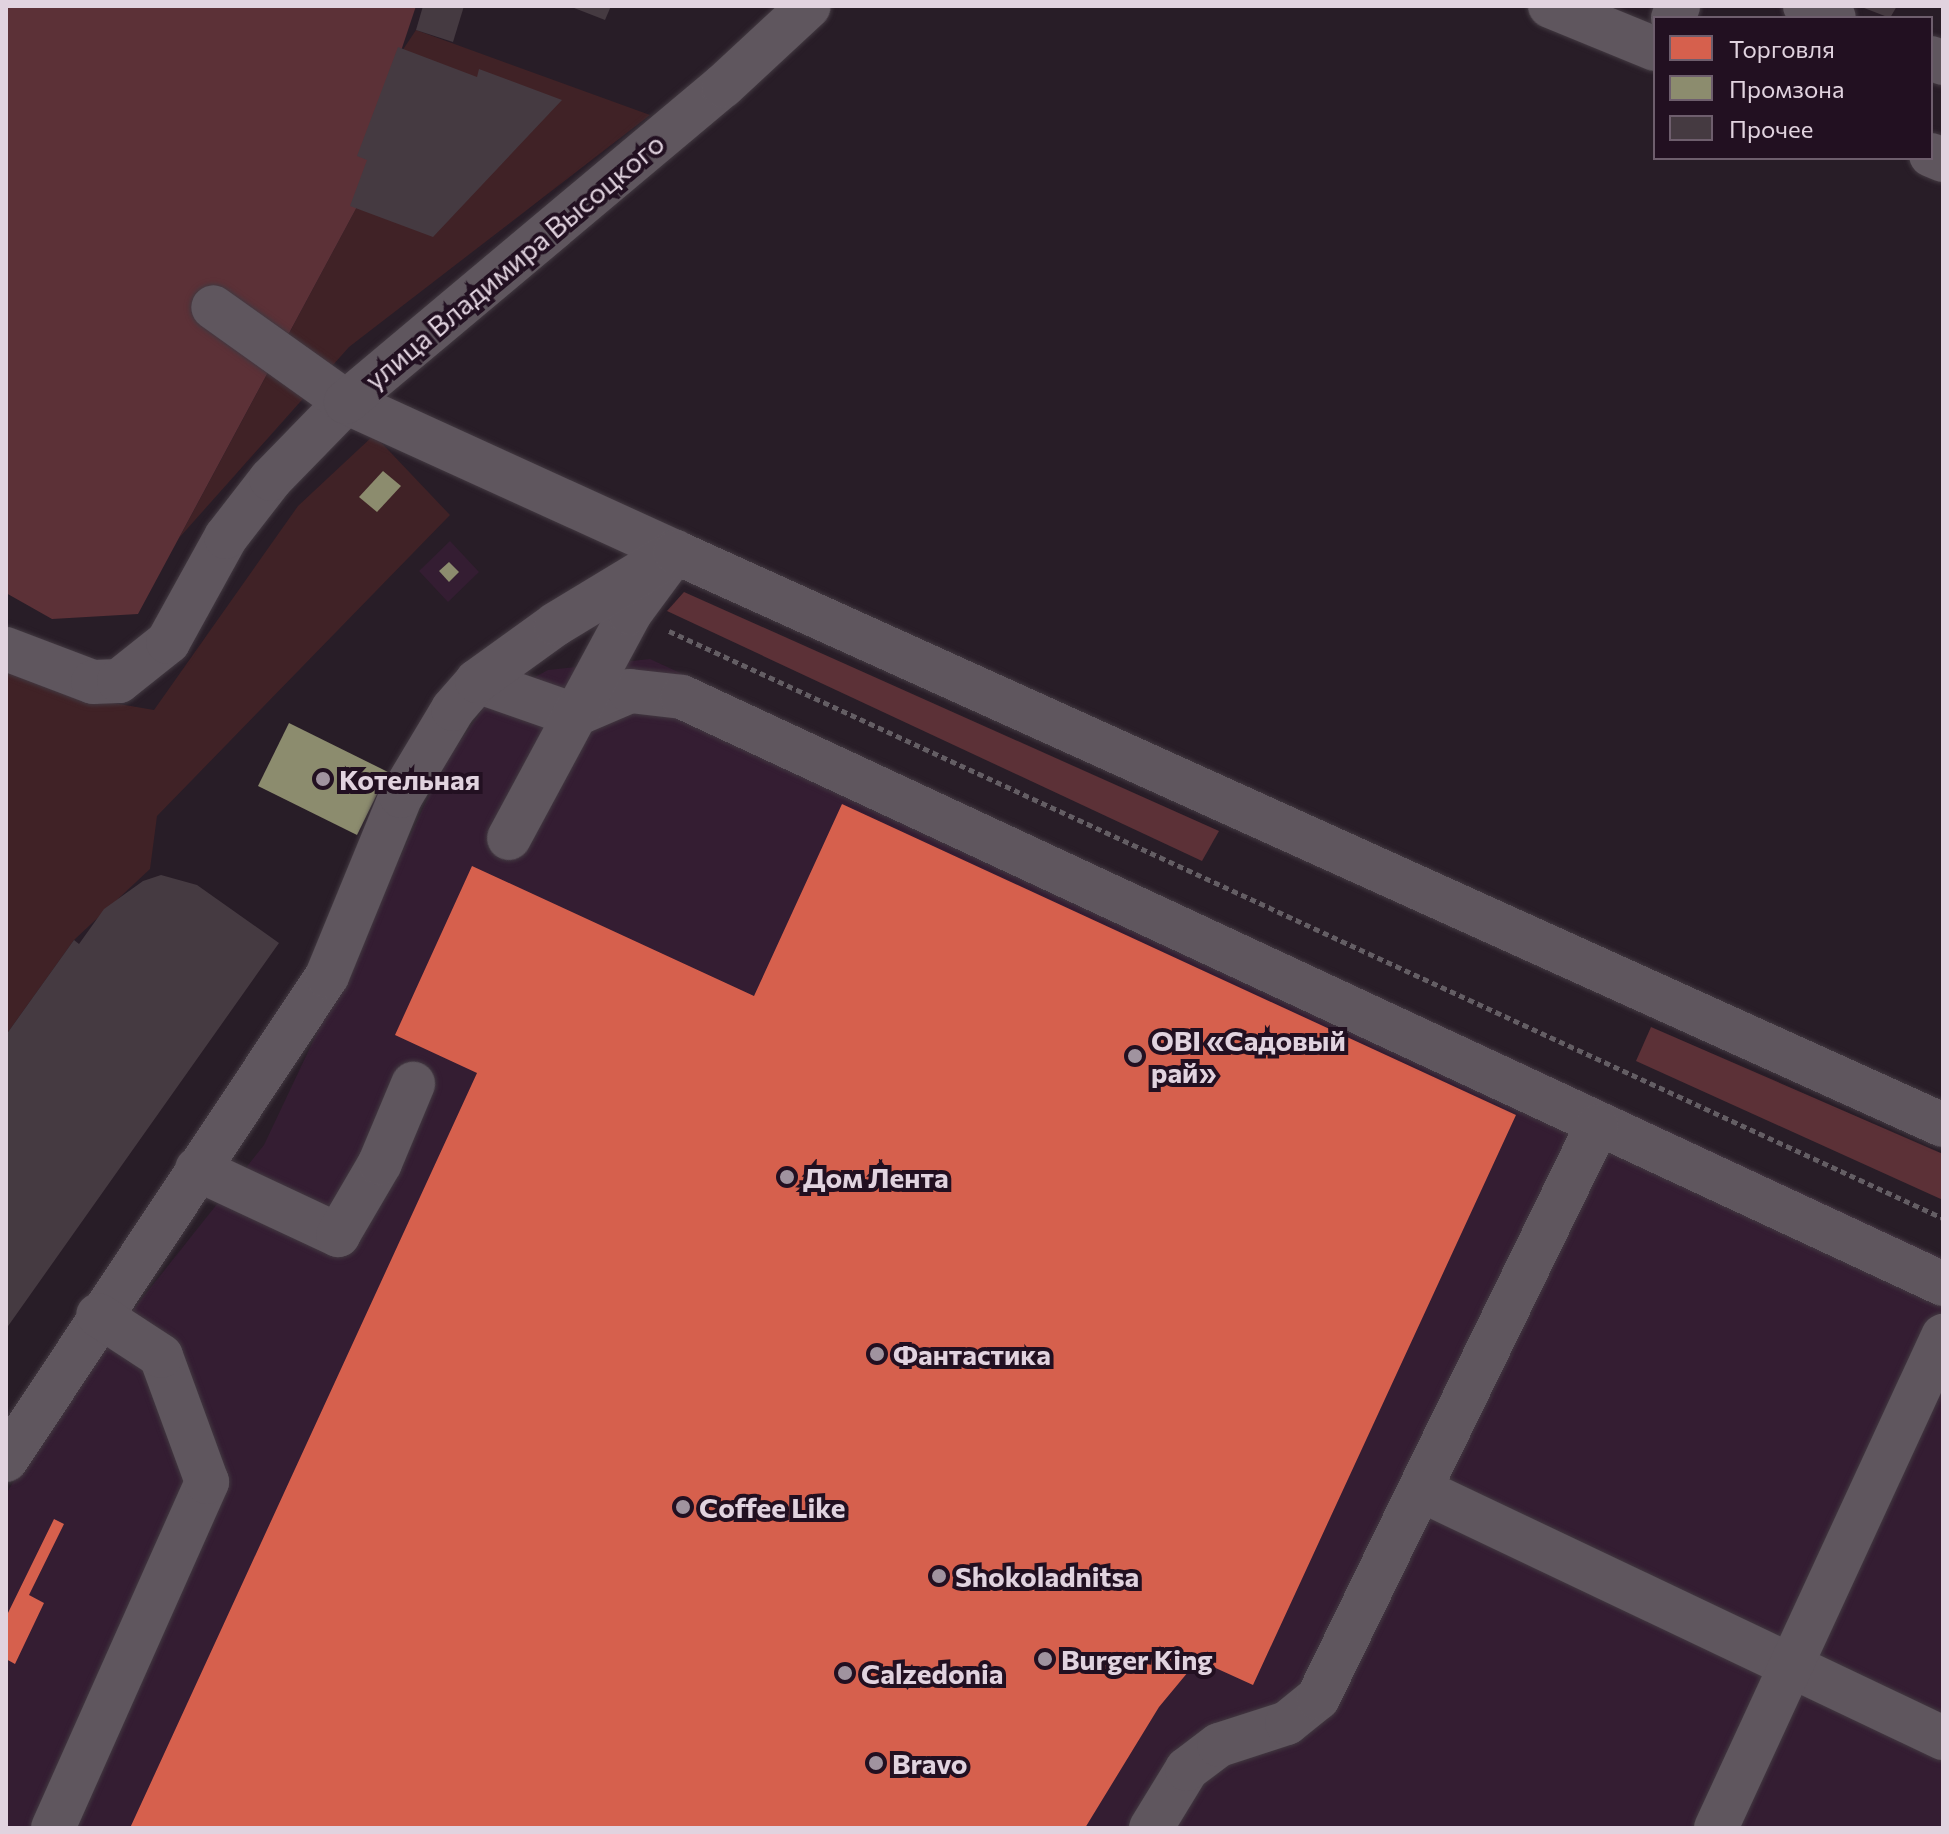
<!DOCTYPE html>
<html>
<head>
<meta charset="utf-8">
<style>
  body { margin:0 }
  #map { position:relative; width:1949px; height:1834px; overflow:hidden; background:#281d27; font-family:Commissioner,sans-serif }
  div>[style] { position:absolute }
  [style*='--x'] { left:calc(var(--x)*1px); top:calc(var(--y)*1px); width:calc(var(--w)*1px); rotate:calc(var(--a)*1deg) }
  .built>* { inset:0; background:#341d32 }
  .green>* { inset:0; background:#402226 }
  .forest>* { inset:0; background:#5c3137 }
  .shops>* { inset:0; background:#d6604d }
  .industry>* { inset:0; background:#8c8c6e }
  .building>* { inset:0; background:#453a41 }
  .path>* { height:5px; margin-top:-2.5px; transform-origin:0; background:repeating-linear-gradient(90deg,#645e64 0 6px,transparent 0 10px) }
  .roads { filter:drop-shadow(0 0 2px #423941) drop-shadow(0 0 2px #423941) }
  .minor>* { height:44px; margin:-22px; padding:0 22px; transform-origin:22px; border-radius:22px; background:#5f565e }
  .dots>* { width:22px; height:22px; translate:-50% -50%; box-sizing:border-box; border:4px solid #221021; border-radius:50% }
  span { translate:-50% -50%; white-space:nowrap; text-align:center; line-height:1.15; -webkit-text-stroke:8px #221021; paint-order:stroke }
  .street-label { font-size:28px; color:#e1d3df }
  .poi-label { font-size:28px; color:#e1d3df; font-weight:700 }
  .left { translate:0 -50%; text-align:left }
  .frame { position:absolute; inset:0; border:8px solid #e1d3df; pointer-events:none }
  .legend { position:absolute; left:1653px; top:16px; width:280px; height:144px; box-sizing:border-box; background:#221021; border:2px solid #6e5e6d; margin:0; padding:10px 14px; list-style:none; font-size:24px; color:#e1d3df }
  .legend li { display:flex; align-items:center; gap:16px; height:40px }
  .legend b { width:40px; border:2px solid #6e5e6d }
</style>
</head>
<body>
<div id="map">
  <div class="built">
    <div style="clip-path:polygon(450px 541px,479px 572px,448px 602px,419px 571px)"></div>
    <div style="clip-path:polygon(650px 659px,1943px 1258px,1943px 1828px,6px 1828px,6px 1494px,70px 1389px,264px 1145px,444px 764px,487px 703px,548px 670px)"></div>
  </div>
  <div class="green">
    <div style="clip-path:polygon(416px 30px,650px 115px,349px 347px,179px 538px,380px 164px,400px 54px)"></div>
    <div style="clip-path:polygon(374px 435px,450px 515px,157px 816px,150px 869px,74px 940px,6px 1035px,6px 661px,78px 697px,154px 710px,298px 506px)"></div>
  </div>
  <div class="forest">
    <div style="clip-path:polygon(6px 6px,416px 6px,400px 54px,380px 164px,138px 614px,52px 619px,6px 593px)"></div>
    <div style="clip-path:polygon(684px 592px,1219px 831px,1202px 861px,667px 611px)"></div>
    <div style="clip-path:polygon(1651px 1027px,1943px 1154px,1943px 1200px,1636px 1061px)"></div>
  </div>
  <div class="shops">
    <div style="clip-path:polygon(842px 804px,1516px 1115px,1253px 1685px,1198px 1660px,1159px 1707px,1085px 1828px,130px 1828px,477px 1073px,395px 1035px,472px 866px,754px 996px)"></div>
    <div style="clip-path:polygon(54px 1519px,64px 1524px,29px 1595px,44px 1603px,15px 1664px,6px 1659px,6px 1617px)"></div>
  </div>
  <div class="industry">
    <div style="clip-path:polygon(383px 471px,401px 486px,377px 512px,359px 497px)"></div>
    <div style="clip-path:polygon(449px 562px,459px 572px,449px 582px,439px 571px)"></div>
    <div style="clip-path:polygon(289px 723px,388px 772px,357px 835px,258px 786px)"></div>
  </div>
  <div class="building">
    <div style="clip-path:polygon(423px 6px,464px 6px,453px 42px,416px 30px)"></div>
    <div style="clip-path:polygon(569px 6px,611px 6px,605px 20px)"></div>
    <div style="clip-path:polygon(1859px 6px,1897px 6px,1890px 18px)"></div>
    <div style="clip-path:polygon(398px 47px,477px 77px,479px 69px,562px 100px,433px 237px,350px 206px,367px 160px,357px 156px)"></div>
    <div style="clip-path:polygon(161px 875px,197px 885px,279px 943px,6px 1329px,6px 1035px,74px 940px,79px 944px,104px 909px,143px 881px)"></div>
  </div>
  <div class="path">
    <div style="--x:669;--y:631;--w:1403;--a:24.74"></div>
  </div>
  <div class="roads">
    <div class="minor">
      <div style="--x:1550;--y:6;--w:113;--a:22.3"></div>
      <div style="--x:1805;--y:6;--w:31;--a:22"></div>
      <div style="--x:1673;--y:18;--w:13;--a:-67"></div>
      <div style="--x:1931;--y:58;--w:13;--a:23"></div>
      <div style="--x:1931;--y:155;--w:13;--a:23"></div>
      <div style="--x:6;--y:649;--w:93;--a:20.8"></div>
      <div style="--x:93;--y:682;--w:26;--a:-2"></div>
      <div style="--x:119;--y:681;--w:63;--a:-38.5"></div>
      <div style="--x:168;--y:642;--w:120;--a:-61.1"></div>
      <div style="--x:226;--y:537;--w:73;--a:-52.2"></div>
      <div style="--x:271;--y:479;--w:107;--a:-45.8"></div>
      <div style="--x:346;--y:402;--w:163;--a:-144.5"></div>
      <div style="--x:477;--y:681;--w:103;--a:19.3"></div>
      <div style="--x:574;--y:715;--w:61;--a:-23.2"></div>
      <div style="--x:630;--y:691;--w:52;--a:6.6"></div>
      <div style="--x:682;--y:697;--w:1391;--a:24.96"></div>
      <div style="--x:509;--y:838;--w:255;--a:-61.7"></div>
      <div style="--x:630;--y:613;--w:76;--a:-53.6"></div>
      <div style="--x:675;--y:552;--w:362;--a:-155.5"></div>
      <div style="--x:346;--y:402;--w:492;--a:-40"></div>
      <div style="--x:723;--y:86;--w:117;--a:-42.9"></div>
      <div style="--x:197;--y:1169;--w:156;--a:25.1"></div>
      <div style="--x:338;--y:1235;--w:83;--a:-59.7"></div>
      <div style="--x:380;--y:1163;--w:86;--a:-67.3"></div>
      <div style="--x:6;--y:1460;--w:581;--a:-56.45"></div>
      <div style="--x:327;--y:976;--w:195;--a:-67.7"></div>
      <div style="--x:401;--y:796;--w:101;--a:-59.1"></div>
      <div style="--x:453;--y:709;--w:37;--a:-49"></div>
      <div style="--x:477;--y:681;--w:97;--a:-35.8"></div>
      <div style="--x:556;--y:624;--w:139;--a:-31.2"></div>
      <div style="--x:675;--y:552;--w:1391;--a:24.32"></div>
      <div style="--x:1421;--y:1490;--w:578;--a:25.41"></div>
      <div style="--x:53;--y:1828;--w:379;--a:-66"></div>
      <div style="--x:207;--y:1482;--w:134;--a:-110.1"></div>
      <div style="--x:161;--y:1356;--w:75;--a:-146.9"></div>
      <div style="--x:1151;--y:1828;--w:69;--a:-58.6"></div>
      <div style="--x:1187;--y:1769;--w:40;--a:-37"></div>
      <div style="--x:1219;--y:1745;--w:71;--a:-17.9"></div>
      <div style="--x:1287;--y:1723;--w:40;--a:-39"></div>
      <div style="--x:1318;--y:1698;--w:636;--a:-64"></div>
      <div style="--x:1716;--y:1828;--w:542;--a:-65.23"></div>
    </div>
  </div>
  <div class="dots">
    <div style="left:323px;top:779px;background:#a0939f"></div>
    <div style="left:1135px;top:1056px;background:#a0939f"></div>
    <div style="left:787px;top:1177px;background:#a0939f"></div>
    <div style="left:877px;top:1354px;background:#a0939f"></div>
    <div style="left:683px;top:1507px;background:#a0939f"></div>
    <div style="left:939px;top:1576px;background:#a0939f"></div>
    <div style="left:1045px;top:1659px;background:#a0939f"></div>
    <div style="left:845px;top:1673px;background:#a0939f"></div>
    <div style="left:876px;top:1763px;background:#a0939f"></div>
  </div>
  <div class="street-label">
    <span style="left:514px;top:261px;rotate:-40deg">улица Владимира Высоцкого</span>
  </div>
  <div class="poi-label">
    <span class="left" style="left:339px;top:779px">Котельная</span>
    <span class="left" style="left:1151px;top:1056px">OBI «Садовый<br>рай»</span>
    <span class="left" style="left:803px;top:1177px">Дом Лента</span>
    <span class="left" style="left:893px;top:1354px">Фантастика</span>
    <span class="left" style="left:699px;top:1507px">Coffee Like</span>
    <span class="left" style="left:955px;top:1576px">Shokoladnitsa</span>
    <span class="left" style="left:1061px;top:1659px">Burger King</span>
    <span class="left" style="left:861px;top:1673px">Calzedonia</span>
    <span class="left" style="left:892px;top:1763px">Bravo</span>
  </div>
  <div class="frame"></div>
  <ul class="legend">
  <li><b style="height:22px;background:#d6604d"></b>Торговля</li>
  <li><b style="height:22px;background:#8c8c6e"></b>Промзона</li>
  <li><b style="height:22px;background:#453a41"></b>Прочее</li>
  </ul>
</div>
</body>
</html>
